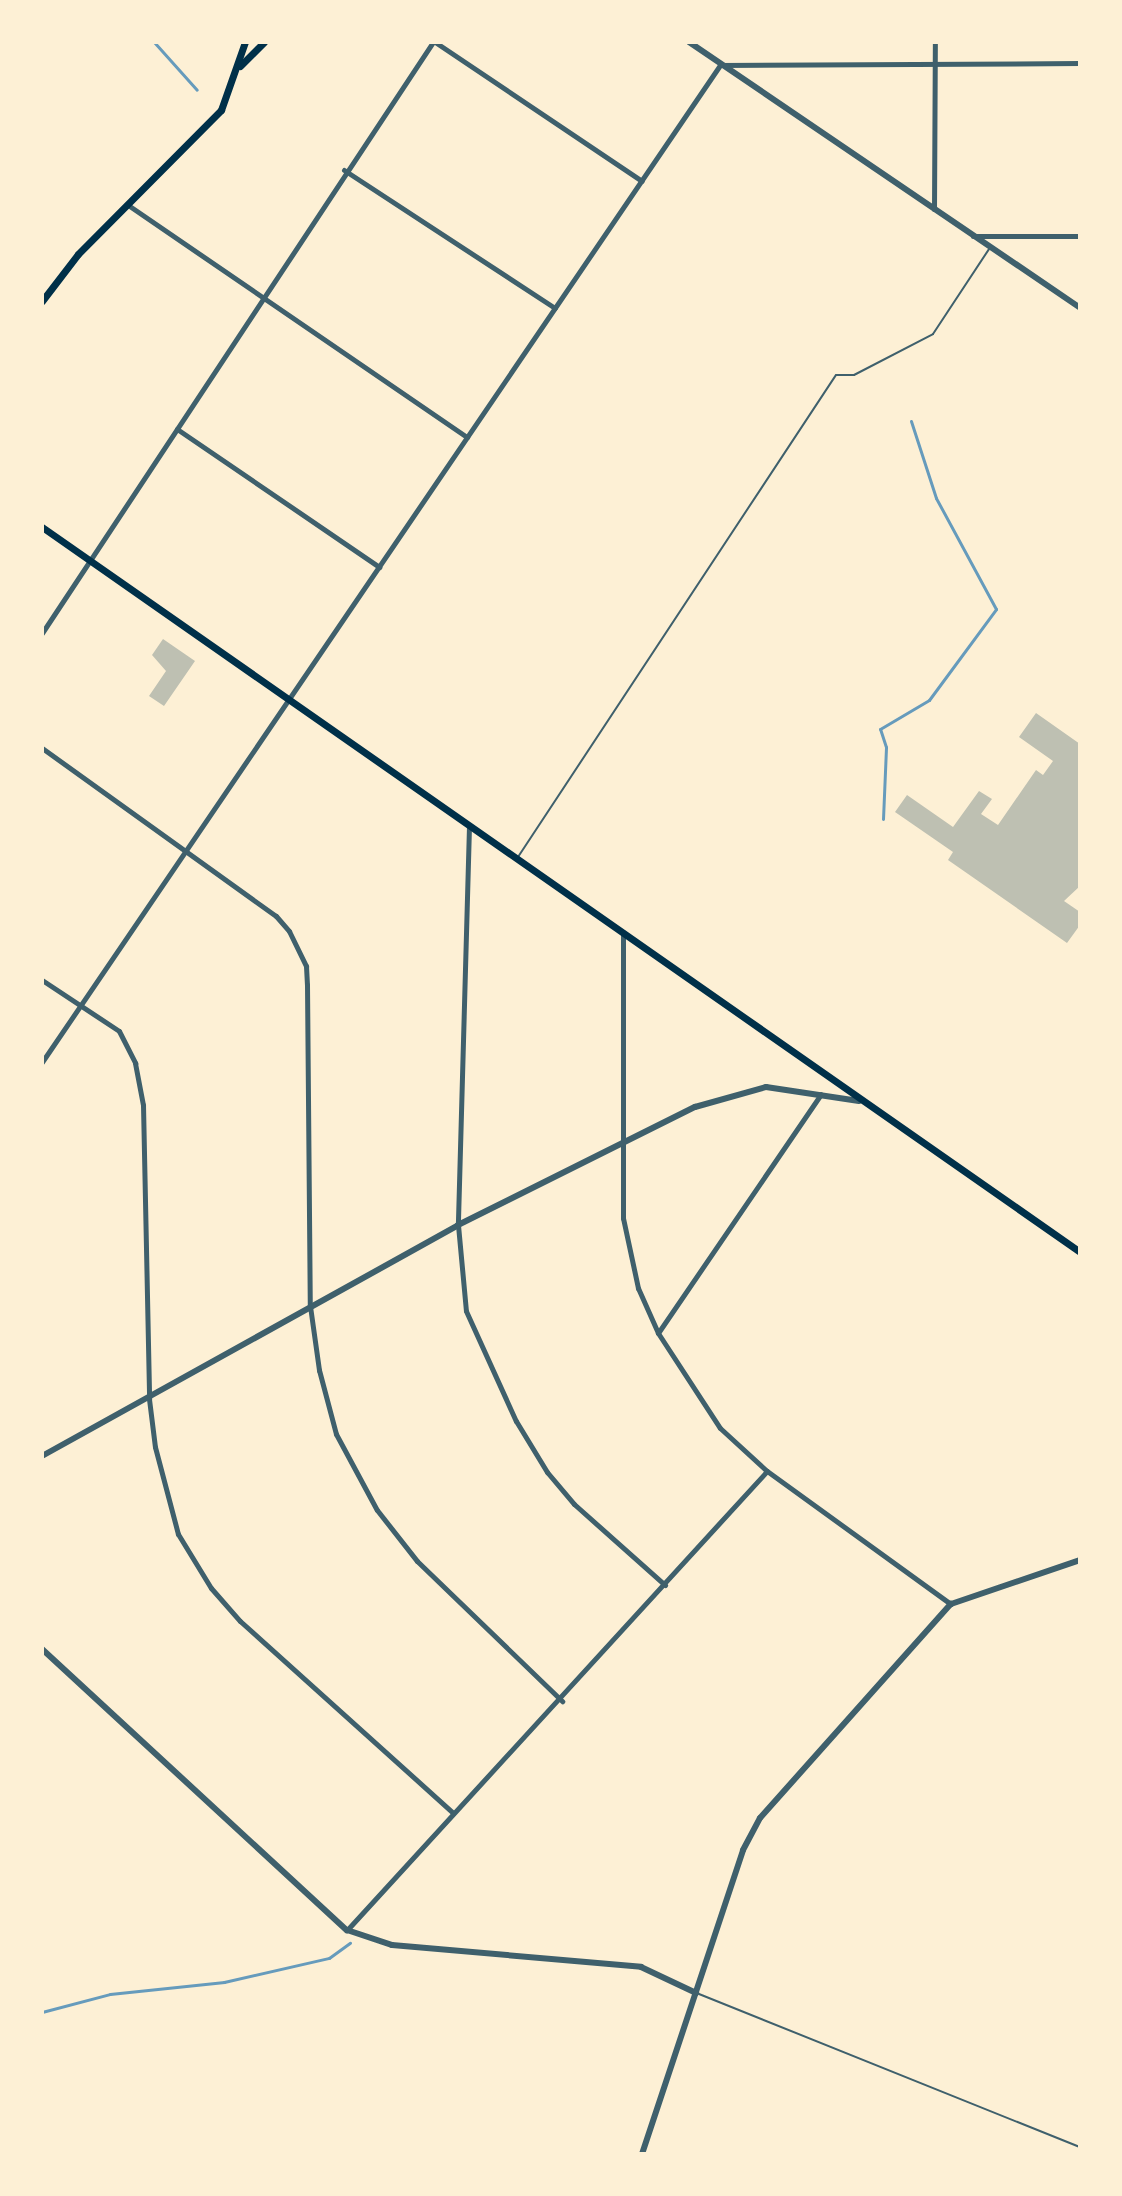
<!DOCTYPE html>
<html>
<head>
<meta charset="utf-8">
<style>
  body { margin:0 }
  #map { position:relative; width:1122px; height:2196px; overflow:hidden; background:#fdf0d5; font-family:Manrope,sans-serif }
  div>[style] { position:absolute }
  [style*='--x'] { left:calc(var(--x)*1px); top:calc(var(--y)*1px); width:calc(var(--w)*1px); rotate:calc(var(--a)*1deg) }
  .stream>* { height:3px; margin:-1.5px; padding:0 1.5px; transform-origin:1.5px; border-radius:1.5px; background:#669bbc }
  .building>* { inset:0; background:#bec0b2 }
  .service>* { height:2px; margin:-1px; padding:0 1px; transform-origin:1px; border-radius:1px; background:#3f606c }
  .minor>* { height:5px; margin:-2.5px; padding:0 2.5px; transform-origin:2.5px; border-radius:2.5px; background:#3f606c }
  .tertiary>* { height:6px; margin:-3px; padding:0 3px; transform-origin:3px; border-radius:3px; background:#3f606c }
  .secondary>* { height:7px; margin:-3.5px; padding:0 3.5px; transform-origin:3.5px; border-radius:3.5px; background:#003049 }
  span { translate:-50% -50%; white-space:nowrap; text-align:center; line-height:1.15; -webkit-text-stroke:7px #fdf0d5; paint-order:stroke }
  .frame { position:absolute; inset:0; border:44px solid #fdf0d5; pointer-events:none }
</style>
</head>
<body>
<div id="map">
  <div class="stream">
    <div style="--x:154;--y:42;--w:64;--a:48.1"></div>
    <div style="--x:883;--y:819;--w:72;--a:-87.6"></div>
    <div style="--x:886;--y:747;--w:19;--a:-108"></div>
    <div style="--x:880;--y:729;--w:57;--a:-30.6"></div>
    <div style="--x:929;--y:700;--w:113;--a:-53.6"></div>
    <div style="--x:996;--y:609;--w:126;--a:-118.4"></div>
    <div style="--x:936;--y:498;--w:81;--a:-108"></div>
    <div style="--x:42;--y:2012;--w:70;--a:-14.8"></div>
    <div style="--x:110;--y:1994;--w:115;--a:-6"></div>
    <div style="--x:224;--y:1982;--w:108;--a:-12.9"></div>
    <div style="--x:329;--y:1958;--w:26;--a:-36"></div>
  </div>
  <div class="building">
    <div style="clip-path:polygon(163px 639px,195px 661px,164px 706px,149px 696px,166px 671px,152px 655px)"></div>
    <div style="clip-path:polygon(1036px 713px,1080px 744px,1080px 886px,1064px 901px,1080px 912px,1080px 925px,1067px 943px,948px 860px,953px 852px,895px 812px,907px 795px,953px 827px,979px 791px,992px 799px,981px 814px,998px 825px,1036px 770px,1043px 775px,1053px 761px,1019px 737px)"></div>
  </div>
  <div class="service">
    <div style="--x:518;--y:857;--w:577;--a:-56.59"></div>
    <div style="--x:836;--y:375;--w:18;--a:0"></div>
    <div style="--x:854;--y:375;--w:89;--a:-27.4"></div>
    <div style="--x:933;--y:334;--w:102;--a:-56.6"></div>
    <div style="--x:699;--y:1994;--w:411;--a:21.9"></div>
  </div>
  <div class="minor">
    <div style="--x:435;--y:42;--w:249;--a:33.9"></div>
    <div style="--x:344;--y:170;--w:252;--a:33.2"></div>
    <div style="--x:128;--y:205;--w:411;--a:34.4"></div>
    <div style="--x:934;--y:209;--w:167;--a:-89.7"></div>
    <div style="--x:973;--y:236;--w:107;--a:0"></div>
    <div style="--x:177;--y:429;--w:245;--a:34.3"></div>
    <div style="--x:42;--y:633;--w:709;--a:-56.51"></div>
    <div style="--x:42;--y:748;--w:288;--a:35.7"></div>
    <div style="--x:276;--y:916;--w:20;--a:49"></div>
    <div style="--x:289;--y:931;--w:39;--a:64"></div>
    <div style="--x:306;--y:966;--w:19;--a:87"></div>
    <div style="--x:307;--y:985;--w:321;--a:89.5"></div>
    <div style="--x:310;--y:1306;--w:65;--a:82"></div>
    <div style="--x:319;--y:1370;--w:66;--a:75.1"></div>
    <div style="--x:336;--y:1434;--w:86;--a:61.7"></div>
    <div style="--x:377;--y:1510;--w:65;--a:51.9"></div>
    <div style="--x:417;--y:1561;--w:202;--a:44"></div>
    <div style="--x:469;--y:826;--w:399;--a:91.6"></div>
    <div style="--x:458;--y:1225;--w:86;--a:84.7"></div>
    <div style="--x:466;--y:1311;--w:121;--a:65.6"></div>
    <div style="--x:516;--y:1421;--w:60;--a:58.7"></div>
    <div style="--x:547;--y:1472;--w:42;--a:49.8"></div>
    <div style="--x:574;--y:1504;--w:122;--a:41.7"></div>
    <div style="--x:623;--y:932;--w:286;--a:90"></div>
    <div style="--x:623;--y:1218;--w:72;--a:77.9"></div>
    <div style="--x:638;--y:1288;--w:49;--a:66"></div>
    <div style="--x:658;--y:1333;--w:113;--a:56.9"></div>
    <div style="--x:720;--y:1428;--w:64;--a:42.5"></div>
    <div style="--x:767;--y:1471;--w:227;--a:35.9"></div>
    <div style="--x:42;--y:980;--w:92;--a:33.5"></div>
    <div style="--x:119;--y:1031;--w:36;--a:63"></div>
    <div style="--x:135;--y:1063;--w:43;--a:79.2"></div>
    <div style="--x:143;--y:1105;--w:294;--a:88.8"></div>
    <div style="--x:149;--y:1399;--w:48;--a:82.9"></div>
    <div style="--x:155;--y:1447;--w:90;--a:75.2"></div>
    <div style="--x:178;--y:1534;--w:63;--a:58.6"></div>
    <div style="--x:211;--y:1588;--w:44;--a:48.7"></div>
    <div style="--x:240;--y:1621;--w:287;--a:42"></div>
    <div style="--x:42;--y:1062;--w:1206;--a:-55.78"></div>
    <div style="--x:720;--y:65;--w:360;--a:-0.3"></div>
    <div style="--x:658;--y:1333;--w:289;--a:-55.7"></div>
    <div style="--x:347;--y:1930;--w:622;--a:-47.54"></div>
  </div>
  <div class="tertiary">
    <div style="--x:689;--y:42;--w:473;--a:34.2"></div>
    <div style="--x:42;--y:1456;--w:476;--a:-29"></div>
    <div style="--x:458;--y:1225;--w:265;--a:-26.5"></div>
    <div style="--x:695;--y:1107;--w:74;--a:-15.7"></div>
    <div style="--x:766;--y:1087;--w:94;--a:8.6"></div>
    <div style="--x:42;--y:1649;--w:415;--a:42.7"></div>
    <div style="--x:347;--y:1930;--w:47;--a:18.4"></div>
    <div style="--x:392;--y:1945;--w:250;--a:5"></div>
    <div style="--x:641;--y:1967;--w:61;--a:25.3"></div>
    <div style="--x:642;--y:2154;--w:320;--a:-71.6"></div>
    <div style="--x:743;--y:1850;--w:36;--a:-62"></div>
    <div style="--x:760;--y:1818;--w:287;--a:-48.3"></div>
    <div style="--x:951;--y:1604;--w:136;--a:-18.8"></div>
  </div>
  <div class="secondary">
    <div style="--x:240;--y:66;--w:34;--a:-45"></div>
    <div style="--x:42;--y:301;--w:59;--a:-52.5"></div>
    <div style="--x:78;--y:254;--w:203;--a:-45.2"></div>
    <div style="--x:221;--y:110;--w:72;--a:-70.6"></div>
    <div style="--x:42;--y:527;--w:1266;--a:34.93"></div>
  </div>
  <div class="frame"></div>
</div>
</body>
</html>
